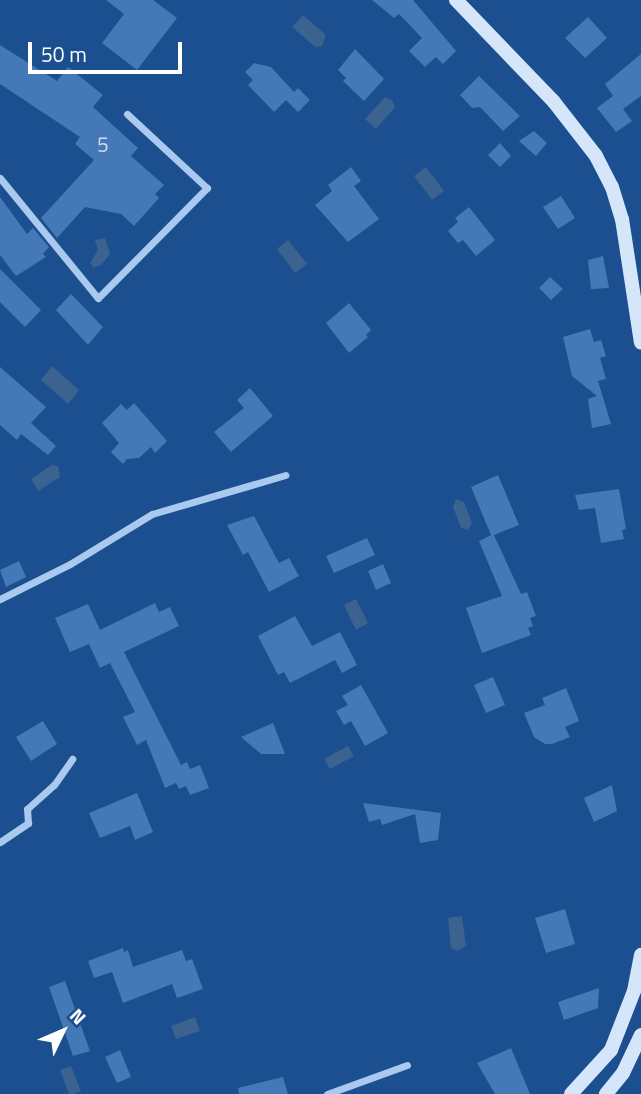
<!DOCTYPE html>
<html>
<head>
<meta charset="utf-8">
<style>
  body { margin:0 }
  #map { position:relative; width:641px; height:1094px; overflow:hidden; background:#1b4f8f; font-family:"Titillium Web",sans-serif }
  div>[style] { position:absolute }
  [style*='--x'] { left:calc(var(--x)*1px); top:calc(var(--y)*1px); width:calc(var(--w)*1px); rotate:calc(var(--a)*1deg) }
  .water>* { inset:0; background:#3c6290 }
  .building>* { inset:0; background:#4478b7 }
  .minor>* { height:7px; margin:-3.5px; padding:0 3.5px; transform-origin:3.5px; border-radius:3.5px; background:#a9c9ee }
  .secondary>* { height:14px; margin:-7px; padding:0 7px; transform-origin:7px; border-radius:7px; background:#d6e6fa }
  span { translate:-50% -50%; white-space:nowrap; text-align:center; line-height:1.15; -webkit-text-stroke:7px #1b4f8f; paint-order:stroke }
  .number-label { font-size:21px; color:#d0dded }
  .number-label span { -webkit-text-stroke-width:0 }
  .north { position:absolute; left:28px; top:996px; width:70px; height:70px; -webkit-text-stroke:5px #1b4f8f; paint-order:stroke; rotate:46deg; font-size:19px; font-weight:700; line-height:28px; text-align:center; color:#fff }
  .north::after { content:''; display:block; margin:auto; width:24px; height:32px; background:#fff; clip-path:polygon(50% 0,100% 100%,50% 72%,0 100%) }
  .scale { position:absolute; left:28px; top:42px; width:154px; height:32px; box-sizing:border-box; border:4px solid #fff; border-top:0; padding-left:9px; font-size:21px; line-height:24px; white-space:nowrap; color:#fff; -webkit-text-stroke:5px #1b4f8f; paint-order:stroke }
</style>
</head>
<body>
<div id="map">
  <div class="water">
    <div style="clip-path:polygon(303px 15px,326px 35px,322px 46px,315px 47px,292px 27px)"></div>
    <div style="clip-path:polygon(385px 97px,392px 100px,395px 107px,376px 129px,365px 119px)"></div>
    <div style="clip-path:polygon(426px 167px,444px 191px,432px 200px,414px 176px)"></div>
    <div style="clip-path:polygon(105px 238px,110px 254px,102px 264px,94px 268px,90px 263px,98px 250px,95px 240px)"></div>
    <div style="clip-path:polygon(288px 240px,307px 264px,295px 273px,277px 249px)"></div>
    <div style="clip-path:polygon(52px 366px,79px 390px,68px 404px,41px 380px)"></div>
    <div style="clip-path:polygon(52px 465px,58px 466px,60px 477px,38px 491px,31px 479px)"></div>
    <div style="clip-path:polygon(456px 499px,464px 502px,472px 523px,468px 530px,461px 528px,453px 507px)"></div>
    <div style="clip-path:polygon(356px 599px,368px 623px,356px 630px,344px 605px)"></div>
    <div style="clip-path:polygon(348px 746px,354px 756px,330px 769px,324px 759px)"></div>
    <div style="clip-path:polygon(462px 916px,466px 946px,457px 951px,451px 948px,448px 918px)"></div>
    <div style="clip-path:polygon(195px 1017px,200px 1031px,176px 1039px,171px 1026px)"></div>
    <div style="clip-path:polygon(71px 1066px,81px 1091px,74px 1094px,69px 1094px,60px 1070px)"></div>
  </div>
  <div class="building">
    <div style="clip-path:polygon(106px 0,153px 0,177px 18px,137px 70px,102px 43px,124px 14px)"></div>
    <div style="clip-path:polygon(372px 0,413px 0,456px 51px,443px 64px,436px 57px,425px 67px,409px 51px,422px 38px,399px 14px,394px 18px)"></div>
    <div style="clip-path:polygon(588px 17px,607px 38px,585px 58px,565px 38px)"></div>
    <div style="clip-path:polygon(0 45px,57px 81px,68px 67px,103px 95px,93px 107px,138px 148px,131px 156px,164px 185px,155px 194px,159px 198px,134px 226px,121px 214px,85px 207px,57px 238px,41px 218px,94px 160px,75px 144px,80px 137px,0 84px)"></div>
    <div style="clip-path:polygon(355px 49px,384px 79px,364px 101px,343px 81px,346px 78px,338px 70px)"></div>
    <div style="clip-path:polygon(641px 54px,641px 96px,623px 109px,632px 121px,616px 132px,597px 108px,613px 96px,605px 84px)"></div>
    <div style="clip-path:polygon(254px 63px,271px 67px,294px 92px,298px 88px,310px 100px,298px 112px,286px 100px,274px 112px,248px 85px,253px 80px,245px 72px)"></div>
    <div style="clip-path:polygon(479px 76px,520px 116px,503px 131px,480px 107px,472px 108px,460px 95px)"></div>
    <div style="clip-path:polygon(534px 131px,547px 143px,536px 156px,519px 141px)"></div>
    <div style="clip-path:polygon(500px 143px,511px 156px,500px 167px,488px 155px)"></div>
    <div style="clip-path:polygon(351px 167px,361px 181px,354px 186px,379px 219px,348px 242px,315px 205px,332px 191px,328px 185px)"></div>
    <div style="clip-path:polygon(561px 196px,575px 218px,558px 229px,543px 207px)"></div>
    <div style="clip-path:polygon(0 197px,27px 234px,33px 228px,49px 247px,43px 254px,46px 257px,16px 276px,0 255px)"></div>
    <div style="clip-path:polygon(469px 207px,495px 240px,476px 256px,463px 240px,458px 243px,448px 231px,458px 222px,455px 218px)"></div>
    <div style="clip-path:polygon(603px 256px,609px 288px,591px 289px,588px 260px)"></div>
    <div style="clip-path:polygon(0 269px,41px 310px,25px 327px,0 302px)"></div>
    <div style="clip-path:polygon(550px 277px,563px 289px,551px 300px,539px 288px)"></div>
    <div style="clip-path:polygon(71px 294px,103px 327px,88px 345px,56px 310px)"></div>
    <div style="clip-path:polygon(349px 303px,371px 330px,366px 335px,368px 337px,349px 353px,326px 323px)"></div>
    <div style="clip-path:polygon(590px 329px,594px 342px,601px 340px,606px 356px,600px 358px,606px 379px,598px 381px,611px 424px,592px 428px,588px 399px,597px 396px,572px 376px,563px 337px)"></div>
    <div style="clip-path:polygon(0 367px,46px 407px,31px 423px,56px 446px,48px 455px,21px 434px,17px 440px,0 425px)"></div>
    <div style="clip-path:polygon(250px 388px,273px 416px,231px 452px,214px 432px,244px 408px,237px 400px)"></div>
    <div style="clip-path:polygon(134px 403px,167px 441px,155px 453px,151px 447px,139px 458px,127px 459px,123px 464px,111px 452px,119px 443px,102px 423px,121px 404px,127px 410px)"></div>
    <div style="clip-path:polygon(498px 475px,519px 525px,494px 535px,521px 594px,527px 592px,536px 616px,530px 618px,533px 626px,528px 628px,531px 635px,482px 653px,466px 608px,502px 596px,479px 541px,491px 535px,471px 487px)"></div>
    <div style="clip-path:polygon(619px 489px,626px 529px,622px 530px,624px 539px,601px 543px,595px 508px,579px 510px,575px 495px)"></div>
    <div style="clip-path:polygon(254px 516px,279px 563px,289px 558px,299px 576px,269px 592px,248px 552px,243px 555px,227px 525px)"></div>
    <div style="clip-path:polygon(367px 538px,375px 555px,334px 573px,326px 556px)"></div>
    <div style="clip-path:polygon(19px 561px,26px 577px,6px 587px,0 570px)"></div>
    <div style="clip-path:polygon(383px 564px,391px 583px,376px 590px,368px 571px)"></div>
    <div style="clip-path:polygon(155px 603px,159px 612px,170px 607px,179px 626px,124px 652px,181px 765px,187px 762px,190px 769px,200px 765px,209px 788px,190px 795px,186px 786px,179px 789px,176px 783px,165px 788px,146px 740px,137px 745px,123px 717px,135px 712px,110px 663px,100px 668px,89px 644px,70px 652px,55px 618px,88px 604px,100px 630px)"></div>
    <div style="clip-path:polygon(295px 616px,312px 646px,340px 632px,357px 665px,342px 673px,335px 660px,290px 683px,284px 672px,278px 675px,258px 636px)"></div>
    <div style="clip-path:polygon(493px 677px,505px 705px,486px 713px,474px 685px)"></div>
    <div style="clip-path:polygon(361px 685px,388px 733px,365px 746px,351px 721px,344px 725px,336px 711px,348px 705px,342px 696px)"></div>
    <div style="clip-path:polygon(566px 688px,579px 721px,565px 727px,570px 737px,552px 744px,545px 744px,534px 737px,524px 713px,545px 705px,542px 698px)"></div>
    <div style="clip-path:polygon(43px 721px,57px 744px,31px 761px,16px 737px)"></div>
    <div style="clip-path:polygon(273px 723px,285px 754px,261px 754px,241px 737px)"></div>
    <div style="clip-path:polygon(612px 785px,617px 811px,594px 822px,584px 798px)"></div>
    <div style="clip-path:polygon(137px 793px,153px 832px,135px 840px,130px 826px,100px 838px,89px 813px)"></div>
    <div style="clip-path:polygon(363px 803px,441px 813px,438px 840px,420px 843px,415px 814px,382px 825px,380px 819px,369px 822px)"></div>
    <div style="clip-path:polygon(565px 909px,575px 944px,546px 953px,535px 918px)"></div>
    <div style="clip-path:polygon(123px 948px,124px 952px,128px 950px,133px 967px,182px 950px,186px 961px,192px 959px,203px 989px,177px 998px,172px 984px,123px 1003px,112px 972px,94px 978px,88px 961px)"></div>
    <div style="clip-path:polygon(65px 981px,90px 1051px,73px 1056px,49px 987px)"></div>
    <div style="clip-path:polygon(599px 988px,598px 1008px,564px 1020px,558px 1002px)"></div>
    <div style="clip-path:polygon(511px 1048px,530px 1094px,495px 1094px,477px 1063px)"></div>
    <div style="clip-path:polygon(120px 1050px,131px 1077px,117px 1083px,105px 1057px)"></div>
    <div style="clip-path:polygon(283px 1077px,288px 1094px,239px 1094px,238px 1088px)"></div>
  </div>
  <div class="minor">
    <div style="--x:0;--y:178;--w:155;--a:50.8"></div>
    <div style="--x:98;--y:298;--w:155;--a:-45.3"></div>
    <div style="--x:207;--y:188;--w:109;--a:-137.2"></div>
    <div style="--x:0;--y:599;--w:78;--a:-26.6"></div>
    <div style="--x:70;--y:564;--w:96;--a:-31.4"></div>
    <div style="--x:152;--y:514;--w:139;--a:-16.3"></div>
    <div style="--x:0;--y:842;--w:34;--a:-34"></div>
    <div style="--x:28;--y:823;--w:14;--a:-94"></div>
    <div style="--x:27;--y:809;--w:36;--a:-42"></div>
    <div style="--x:54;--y:785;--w:32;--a:-55"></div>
    <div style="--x:327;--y:1094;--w:85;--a:-19.9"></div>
  </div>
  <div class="secondary">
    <div style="--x:456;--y:0;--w:141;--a:46.1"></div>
    <div style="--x:554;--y:102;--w:68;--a:52.1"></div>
    <div style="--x:596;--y:156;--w:35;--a:63"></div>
    <div style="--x:612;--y:187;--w:34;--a:73"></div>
    <div style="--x:622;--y:219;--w:125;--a:81.3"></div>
    <div style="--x:571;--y:1094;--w:59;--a:-47.7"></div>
    <div style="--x:611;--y:1050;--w:63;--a:-68.7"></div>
    <div style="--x:634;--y:991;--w:37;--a:-79"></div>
    <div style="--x:606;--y:1094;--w:27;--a:-51"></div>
    <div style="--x:623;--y:1073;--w:42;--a:-64.7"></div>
  </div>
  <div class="number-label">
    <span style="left:103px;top:144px">5</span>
  </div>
  <div class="north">N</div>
  <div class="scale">50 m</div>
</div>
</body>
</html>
